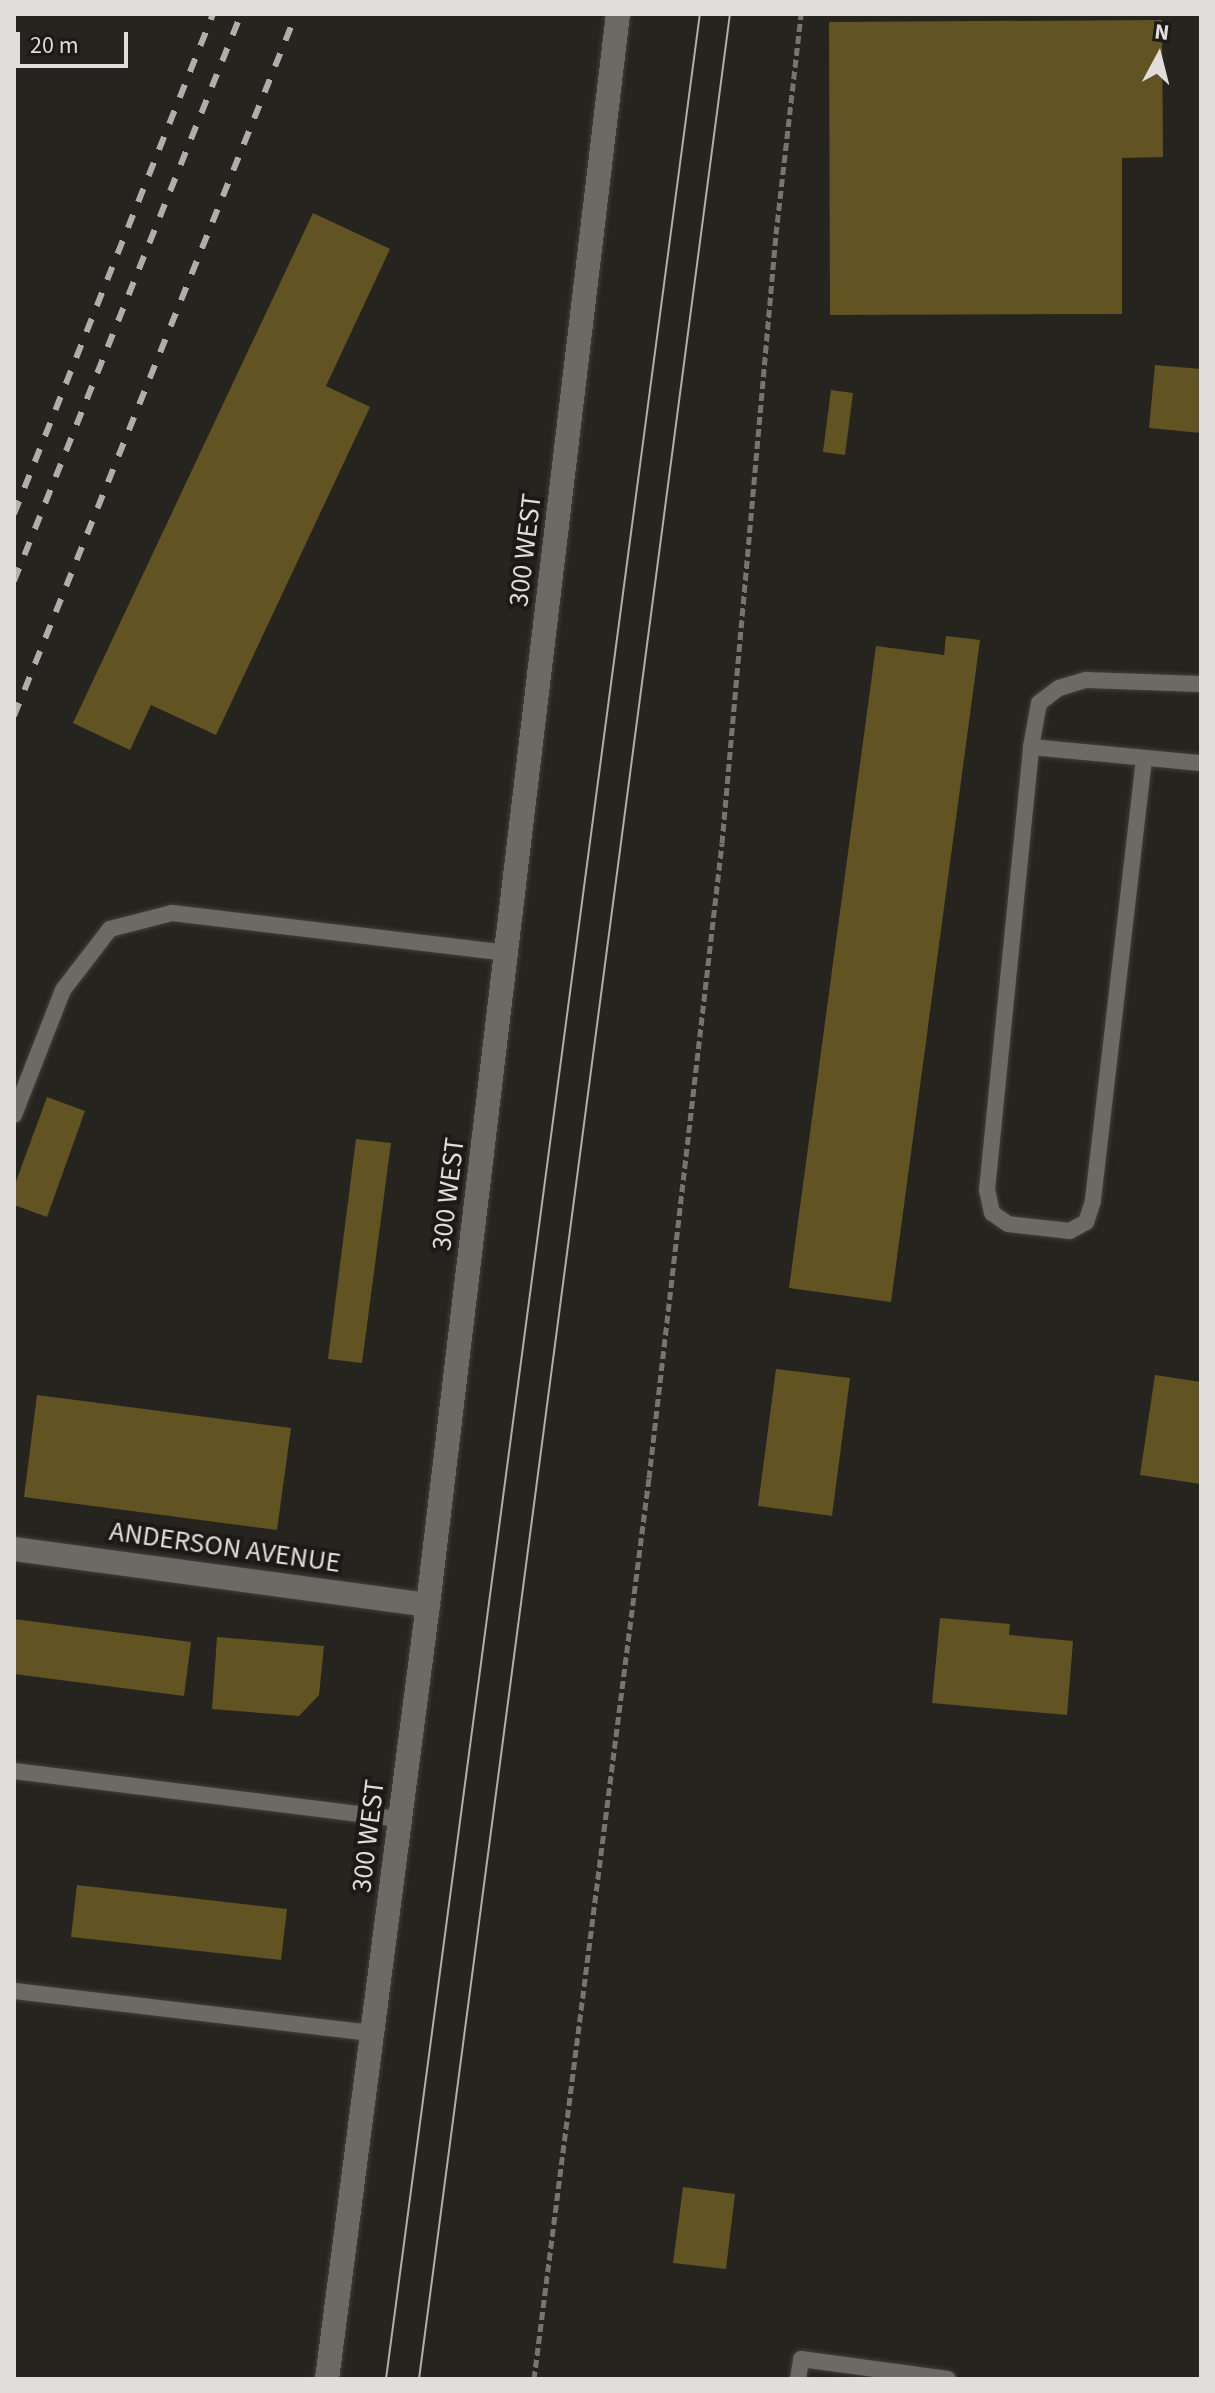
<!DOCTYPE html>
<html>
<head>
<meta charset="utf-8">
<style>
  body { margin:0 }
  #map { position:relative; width:1215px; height:2393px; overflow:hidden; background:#26241f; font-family:"Source Sans 3",sans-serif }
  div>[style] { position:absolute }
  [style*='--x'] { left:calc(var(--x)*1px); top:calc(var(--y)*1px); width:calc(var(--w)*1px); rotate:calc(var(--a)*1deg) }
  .building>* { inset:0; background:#625322 }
  .path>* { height:5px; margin-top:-2.5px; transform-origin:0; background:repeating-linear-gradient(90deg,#767570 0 8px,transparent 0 12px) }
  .roads { filter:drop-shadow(0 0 2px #413f3b) drop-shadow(0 0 2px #413f3b) }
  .lane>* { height:16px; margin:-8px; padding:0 8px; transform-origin:8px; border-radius:8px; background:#6c6a64 }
  .street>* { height:24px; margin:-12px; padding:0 12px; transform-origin:12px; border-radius:12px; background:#6c6a64 }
  .secondary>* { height:24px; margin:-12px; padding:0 12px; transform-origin:12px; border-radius:12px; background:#6c6a64 }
  .tram>* { height:2px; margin:-1px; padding:0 1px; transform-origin:1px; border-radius:1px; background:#b0aeaa }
  .rail>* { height:6px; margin-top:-3px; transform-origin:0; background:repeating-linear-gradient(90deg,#b0aeaa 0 14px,transparent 0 28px) }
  span { translate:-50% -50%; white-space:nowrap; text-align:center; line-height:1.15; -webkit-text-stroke:8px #1c1a16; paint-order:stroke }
  .street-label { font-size:28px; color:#dfdeda }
  .frame { position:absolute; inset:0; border:16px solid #dfdeda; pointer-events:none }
  .north { position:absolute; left:1119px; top:16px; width:80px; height:80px; -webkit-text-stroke:6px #1c1a16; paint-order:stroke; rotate:7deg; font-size:22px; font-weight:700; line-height:32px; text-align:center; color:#dfdeda }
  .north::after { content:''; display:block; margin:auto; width:28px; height:36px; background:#dfdeda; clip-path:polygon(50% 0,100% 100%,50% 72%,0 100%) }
  .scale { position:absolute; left:16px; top:32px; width:112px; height:36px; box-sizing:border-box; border:4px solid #dfdeda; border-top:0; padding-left:10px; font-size:24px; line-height:28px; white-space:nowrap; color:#dfdeda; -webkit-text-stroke:6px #1c1a16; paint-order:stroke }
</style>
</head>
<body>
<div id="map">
  <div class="building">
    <div style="clip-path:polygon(1162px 20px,1163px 157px,1122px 158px,1122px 314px,830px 315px,829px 22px)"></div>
    <div style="clip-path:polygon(313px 213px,390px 249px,326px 386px,370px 407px,216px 735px,151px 705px,130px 750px,73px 723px)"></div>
    <div style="clip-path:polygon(1155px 365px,1201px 369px,1201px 433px,1149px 428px)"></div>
    <div style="clip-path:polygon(831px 390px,853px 393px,845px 455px,823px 452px)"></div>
    <div style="clip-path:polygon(946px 636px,980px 640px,891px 1302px,789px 1288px,876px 646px,944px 655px)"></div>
    <div style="clip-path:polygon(47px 1097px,85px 1111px,47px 1217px,14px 1205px,14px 1187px)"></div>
    <div style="clip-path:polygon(356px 1139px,391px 1143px,362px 1363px,328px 1359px)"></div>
    <div style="clip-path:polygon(776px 1369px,850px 1378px,832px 1516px,758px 1506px)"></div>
    <div style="clip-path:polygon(1155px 1375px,1201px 1382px,1201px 1484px,1140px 1475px)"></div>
    <div style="clip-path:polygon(37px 1395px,291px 1428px,277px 1530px,24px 1497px)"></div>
    <div style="clip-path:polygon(940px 1618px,1010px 1624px,1009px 1635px,1073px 1641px,1067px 1715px,932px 1703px)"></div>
    <div style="clip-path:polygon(14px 1619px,191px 1642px,184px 1696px,14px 1674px)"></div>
    <div style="clip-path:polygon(217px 1637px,324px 1646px,319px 1695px,299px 1716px,212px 1709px)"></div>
    <div style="clip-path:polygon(77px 1885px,287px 1909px,281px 1960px,71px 1937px)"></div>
    <div style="clip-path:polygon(683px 2187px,735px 2194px,726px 2269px,673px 2263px)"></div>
  </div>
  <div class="path">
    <div style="--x:534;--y:2379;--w:908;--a:-82.73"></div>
    <div style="--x:649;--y:1478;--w:639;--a:-83.44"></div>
    <div style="--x:722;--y:843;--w:611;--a:-84.93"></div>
    <div style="--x:776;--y:234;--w:221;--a:-83.5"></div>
  </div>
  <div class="roads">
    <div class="lane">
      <div style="--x:1031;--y:747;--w:45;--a:-79.7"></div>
      <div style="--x:1039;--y:703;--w:25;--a:-37"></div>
      <div style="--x:1059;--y:688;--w:28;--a:-17"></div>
      <div style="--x:1086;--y:680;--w:115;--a:2"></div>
      <div style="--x:1144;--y:759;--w:445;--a:96.6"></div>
      <div style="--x:1093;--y:1201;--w:22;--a:108"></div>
      <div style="--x:1086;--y:1222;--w:18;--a:151"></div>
      <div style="--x:1070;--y:1231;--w:62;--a:-173.6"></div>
      <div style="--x:1008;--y:1224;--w:19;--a:-145"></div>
      <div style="--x:992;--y:1213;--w:24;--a:-102"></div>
      <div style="--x:987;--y:1190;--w:445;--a:-84.3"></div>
      <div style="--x:1031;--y:747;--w:171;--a:5.4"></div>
      <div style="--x:14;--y:1115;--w:134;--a:-68.6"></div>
      <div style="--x:63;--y:990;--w:77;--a:-52.4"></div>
      <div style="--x:110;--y:929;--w:64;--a:-14.5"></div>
      <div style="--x:172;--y:913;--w:338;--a:6.8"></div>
      <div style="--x:14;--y:1771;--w:389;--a:7.1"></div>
      <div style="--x:14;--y:1991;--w:360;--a:6.7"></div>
      <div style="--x:798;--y:2379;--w:20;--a:-81"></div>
      <div style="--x:801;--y:2359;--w:148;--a:7.7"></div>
    </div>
    <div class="street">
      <div style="--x:14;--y:1549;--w:418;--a:7.7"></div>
    </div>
    <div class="secondary">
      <div style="--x:327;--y:2379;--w:781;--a:-82.57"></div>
      <div style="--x:428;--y:1605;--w:1602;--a:-83.19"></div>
    </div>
  </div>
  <div class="tram">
    <div style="--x:386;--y:2379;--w:2386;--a:-82.44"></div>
    <div style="--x:419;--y:2379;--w:2385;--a:-82.51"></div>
  </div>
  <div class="rail">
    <div style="--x:14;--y:514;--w:538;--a:-68.3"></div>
    <div style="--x:14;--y:581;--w:611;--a:-68.18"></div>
    <div style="--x:14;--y:716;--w:757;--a:-68.11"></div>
  </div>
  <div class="street-label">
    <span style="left:525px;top:550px;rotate:-83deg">300 WEST</span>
    <span style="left:448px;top:1194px;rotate:-83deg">300 WEST</span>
    <span style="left:225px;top:1547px;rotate:8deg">ANDERSON AVENUE</span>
    <span style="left:368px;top:1836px;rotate:-83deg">300 WEST</span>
  </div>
  <div class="frame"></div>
  <div class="north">N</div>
  <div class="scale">20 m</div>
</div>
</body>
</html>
